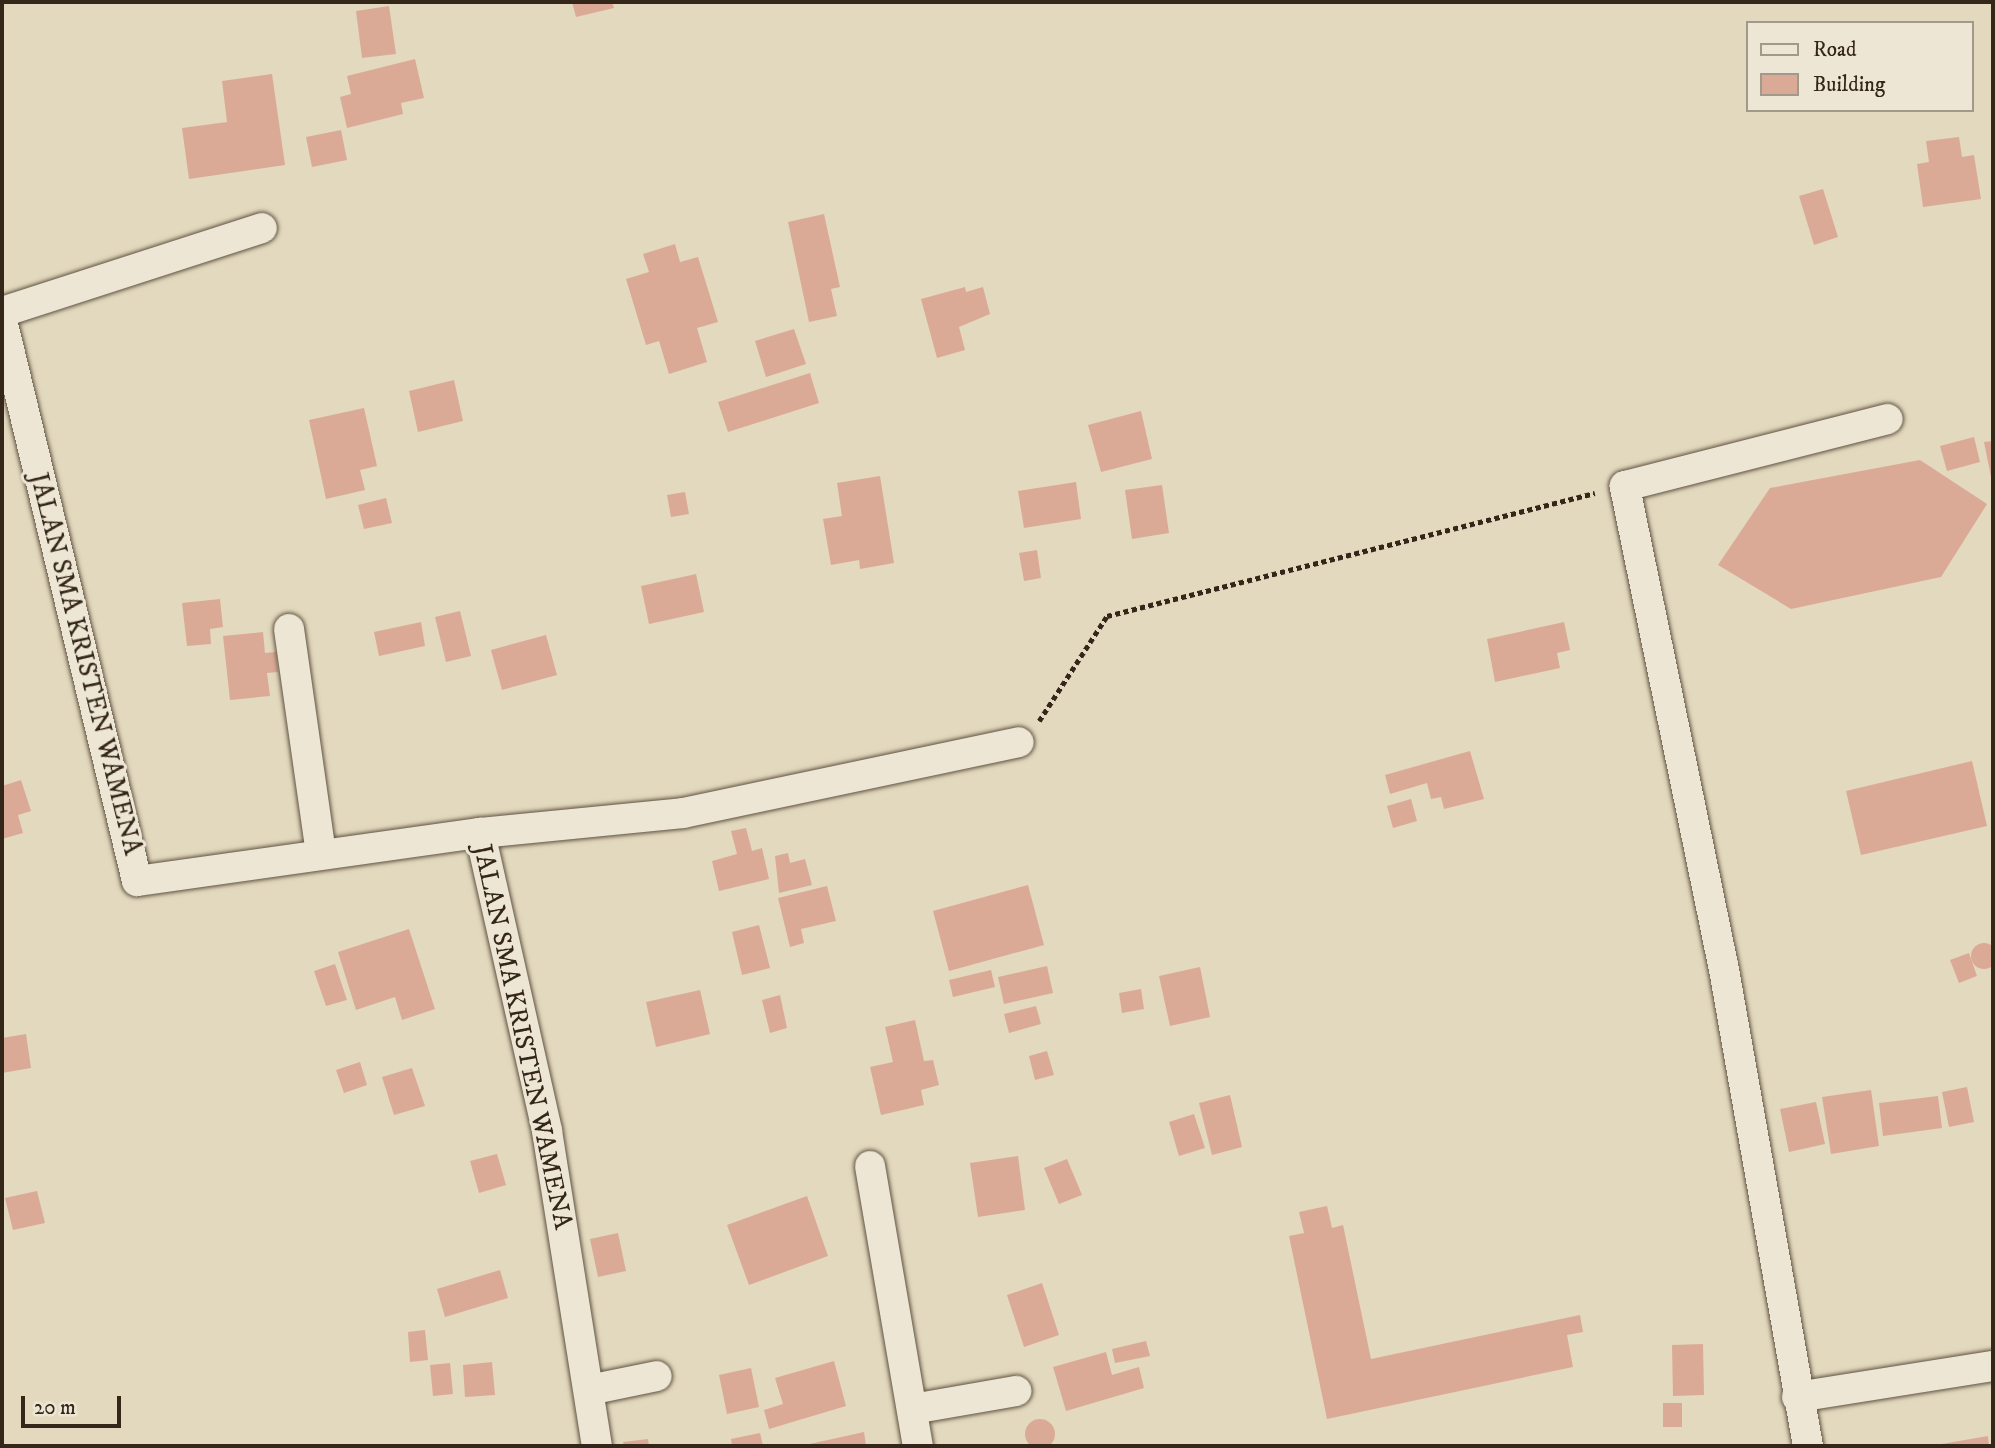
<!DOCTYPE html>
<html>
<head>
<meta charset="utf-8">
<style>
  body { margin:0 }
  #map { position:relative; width:1995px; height:1448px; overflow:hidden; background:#e3d9be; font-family:"IM FELL DW Pica",serif }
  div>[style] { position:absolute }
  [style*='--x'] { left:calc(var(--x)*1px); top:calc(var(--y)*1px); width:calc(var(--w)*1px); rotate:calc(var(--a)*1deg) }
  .building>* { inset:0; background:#dbaa97 }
  .round { border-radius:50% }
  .path>* { height:4.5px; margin-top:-2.25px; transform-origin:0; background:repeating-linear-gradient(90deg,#342619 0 5px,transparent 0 8.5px) }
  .roads { filter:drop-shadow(0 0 2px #605342) drop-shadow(0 0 2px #605342) }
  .minor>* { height:30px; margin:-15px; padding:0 15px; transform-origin:15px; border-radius:15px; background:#ede6d5 }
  span { translate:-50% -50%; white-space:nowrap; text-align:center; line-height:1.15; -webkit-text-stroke:6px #ede6d5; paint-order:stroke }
  .street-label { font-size:26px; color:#342619 }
  .frame { position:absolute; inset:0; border:4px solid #342619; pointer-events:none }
  .legend { position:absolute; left:1746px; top:21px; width:228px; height:91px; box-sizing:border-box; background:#ede6d5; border:2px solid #a3998a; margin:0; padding:9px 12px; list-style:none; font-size:21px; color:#342619 }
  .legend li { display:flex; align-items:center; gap:14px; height:35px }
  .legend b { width:35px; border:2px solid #a3998a }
  .scale { position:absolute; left:21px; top:1396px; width:100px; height:32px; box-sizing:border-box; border:4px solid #342619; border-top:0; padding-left:9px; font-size:21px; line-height:24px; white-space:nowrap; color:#342619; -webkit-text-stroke:5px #ede6d5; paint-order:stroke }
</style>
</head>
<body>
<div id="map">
  <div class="building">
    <div style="clip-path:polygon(572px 2px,612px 2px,614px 8px,576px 17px)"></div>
    <div style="clip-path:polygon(389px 6px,396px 54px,362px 58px,356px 11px)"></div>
    <div style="clip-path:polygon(415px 59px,424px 98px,401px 103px,403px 114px,347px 128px,340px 97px,351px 94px,347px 76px)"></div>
    <div style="clip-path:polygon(272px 74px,285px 165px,189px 179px,182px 128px,227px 122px,222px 81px)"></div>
    <div style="clip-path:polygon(341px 130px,347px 160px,312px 167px,306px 137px)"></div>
    <div style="clip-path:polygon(1959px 137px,1962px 157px,1974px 155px,1981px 199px,1923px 207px,1917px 164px,1929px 162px,1926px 141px)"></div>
    <div style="clip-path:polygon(1823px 189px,1838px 237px,1814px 245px,1799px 196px)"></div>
    <div style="clip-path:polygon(824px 214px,840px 287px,831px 289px,837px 316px,809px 322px,788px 222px)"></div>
    <div style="clip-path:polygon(675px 244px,680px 262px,698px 257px,718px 322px,697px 328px,707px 362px,669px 374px,659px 341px,646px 345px,626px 279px,649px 272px,643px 254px)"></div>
    <div style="clip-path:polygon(965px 287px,966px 292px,983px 287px,990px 314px,959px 327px,965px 350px,937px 358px,921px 299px)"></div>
    <div style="clip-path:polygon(794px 329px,806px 364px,766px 377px,755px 341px)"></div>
    <div style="clip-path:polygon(810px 373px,819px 403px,728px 432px,718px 402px)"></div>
    <div style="clip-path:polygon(454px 380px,463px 421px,418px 432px,409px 391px)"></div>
    <div style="clip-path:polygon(364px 408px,377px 466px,360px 470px,365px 490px,326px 499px,309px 420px)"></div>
    <div style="clip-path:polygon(1141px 411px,1152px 459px,1101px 472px,1088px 425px)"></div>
    <div style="clip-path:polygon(1974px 437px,1980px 462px,1947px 471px,1940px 446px)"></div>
    <div style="clip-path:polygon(1993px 441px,1993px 482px,1992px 482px,1984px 442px)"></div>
    <div style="clip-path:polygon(1920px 460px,1987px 504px,1941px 577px,1791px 609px,1718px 565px,1770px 488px)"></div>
    <div style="clip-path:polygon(880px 476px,894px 563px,860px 569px,859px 560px,831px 565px,823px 519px,842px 516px,837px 483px)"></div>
    <div style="clip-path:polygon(1076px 482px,1081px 519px,1024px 528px,1018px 491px)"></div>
    <div style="clip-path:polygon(1162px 485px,1169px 533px,1132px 539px,1125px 490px)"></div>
    <div style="clip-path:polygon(685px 492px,689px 514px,671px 517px,667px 495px)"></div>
    <div style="clip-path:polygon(386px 498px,392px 523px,364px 529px,358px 505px)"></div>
    <div style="clip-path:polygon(1037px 550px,1041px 578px,1024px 581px,1019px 553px)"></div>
    <div style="clip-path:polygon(696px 574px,704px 612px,649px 624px,641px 586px)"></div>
    <div style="clip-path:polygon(220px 599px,223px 627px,210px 629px,211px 644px,187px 646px,182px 603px)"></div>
    <div style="clip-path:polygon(460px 611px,471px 656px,446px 662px,435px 617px)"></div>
    <div style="clip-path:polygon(421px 622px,425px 646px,379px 656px,374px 632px)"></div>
    <div style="clip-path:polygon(1564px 622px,1570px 650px,1557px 653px,1560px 668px,1495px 682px,1487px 639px)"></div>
    <div style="clip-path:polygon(263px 632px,265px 653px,276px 652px,278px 672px,267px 673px,270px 696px,230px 700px,223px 636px)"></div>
    <div style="clip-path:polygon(546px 635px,557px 675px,502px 690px,491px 650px)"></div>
    <div style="clip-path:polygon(1470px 751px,1484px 799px,1444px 809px,1441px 797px,1431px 799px,1427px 783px,1390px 794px,1385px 775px)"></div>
    <div style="clip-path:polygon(1972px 761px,1987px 826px,1861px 855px,1846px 791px)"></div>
    <div style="clip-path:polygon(21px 780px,31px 811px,18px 815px,23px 833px,2px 839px,2px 786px)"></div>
    <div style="clip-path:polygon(1411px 799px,1417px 821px,1393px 828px,1387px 806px)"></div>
    <div style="clip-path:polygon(746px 828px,752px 851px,762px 848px,769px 879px,719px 891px,712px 861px,737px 854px,731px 831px)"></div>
    <div style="clip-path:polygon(788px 853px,790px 863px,805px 859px,812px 885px,779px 893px,775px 856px)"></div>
    <div style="clip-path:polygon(1028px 885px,1044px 945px,949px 971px,933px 911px)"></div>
    <div style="clip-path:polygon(827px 886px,836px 921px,801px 929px,804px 943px,790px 947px,778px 898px)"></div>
    <div style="clip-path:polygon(759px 925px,770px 968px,742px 975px,732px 932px)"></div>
    <div style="clip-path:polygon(409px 929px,435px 1009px,402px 1020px,395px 997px,356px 1010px,338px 952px)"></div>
    <div class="round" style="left:1971px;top:943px;width:26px;height:26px"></div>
    <div style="clip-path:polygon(1969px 953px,1977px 976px,1959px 983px,1950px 960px)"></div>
    <div style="clip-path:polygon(335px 964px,347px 1000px,326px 1006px,314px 971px)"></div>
    <div style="clip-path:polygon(1047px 966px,1053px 993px,1004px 1004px,998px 977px)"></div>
    <div style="clip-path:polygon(1200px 967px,1210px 1017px,1170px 1026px,1159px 976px)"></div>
    <div style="clip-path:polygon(991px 970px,995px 987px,953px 997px,949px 980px)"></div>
    <div style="clip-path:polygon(1141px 989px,1144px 1009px,1122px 1013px,1119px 993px)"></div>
    <div style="clip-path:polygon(700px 990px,710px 1034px,656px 1047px,646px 1002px)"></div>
    <div style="clip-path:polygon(780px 995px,787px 1028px,770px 1033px,762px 1000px)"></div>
    <div style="clip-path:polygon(1036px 1006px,1041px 1024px,1009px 1033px,1004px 1014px)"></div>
    <div style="clip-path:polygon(915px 1020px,924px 1061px,933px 1060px,939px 1085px,921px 1090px,924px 1105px,881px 1115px,870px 1067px,893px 1062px,885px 1027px)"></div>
    <div style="clip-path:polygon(26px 1034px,31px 1068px,2px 1073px,2px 1038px)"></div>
    <div style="clip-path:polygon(1047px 1051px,1054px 1075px,1035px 1080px,1029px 1056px)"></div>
    <div style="clip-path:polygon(360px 1062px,367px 1085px,344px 1093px,336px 1070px)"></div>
    <div style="clip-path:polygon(412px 1068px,425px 1106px,394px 1115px,382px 1077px)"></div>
    <div style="clip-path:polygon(1967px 1087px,1974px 1122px,1949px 1127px,1942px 1092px)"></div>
    <div style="clip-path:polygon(1871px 1090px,1879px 1146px,1831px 1154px,1822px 1097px)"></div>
    <div style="clip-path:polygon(1230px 1095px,1242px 1147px,1212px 1155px,1199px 1103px)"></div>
    <div style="clip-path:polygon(1938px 1096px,1942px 1128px,1883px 1136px,1879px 1103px)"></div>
    <div style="clip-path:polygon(1816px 1102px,1825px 1144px,1789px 1152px,1780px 1109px)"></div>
    <div style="clip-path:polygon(1194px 1114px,1205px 1148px,1179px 1156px,1169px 1122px)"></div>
    <div style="clip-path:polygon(497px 1154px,506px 1185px,479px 1193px,470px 1161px)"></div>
    <div style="clip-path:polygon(1018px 1156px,1025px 1210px,978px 1217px,970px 1163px)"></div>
    <div style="clip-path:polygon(1067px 1159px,1082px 1195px,1059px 1204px,1044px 1168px)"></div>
    <div style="clip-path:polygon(37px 1191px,45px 1223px,13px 1230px,5px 1198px)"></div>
    <div style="clip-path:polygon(807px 1196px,828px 1256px,749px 1285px,727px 1225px)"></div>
    <div style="clip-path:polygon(1327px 1206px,1332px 1228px,1343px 1225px,1371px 1359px,1580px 1315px,1583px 1332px,1567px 1335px,1573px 1367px,1327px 1419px,1289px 1236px,1304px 1233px,1299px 1212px)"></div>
    <div style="clip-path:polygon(618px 1233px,626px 1271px,598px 1277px,590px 1239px)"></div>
    <div style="clip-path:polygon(500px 1270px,508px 1298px,445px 1317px,437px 1289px)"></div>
    <div style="clip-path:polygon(1042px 1283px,1059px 1335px,1024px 1347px,1007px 1295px)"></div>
    <div style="clip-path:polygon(425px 1330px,428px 1360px,410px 1362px,408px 1332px)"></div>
    <div style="clip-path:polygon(1146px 1341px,1150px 1356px,1115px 1363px,1112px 1349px)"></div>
    <div style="clip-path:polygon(1703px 1344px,1704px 1395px,1673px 1396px,1672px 1345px)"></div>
    <div style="clip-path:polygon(1106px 1352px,1112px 1375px,1139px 1367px,1144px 1388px,1066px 1411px,1053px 1367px)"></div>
    <div style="clip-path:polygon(834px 1361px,846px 1406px,769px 1429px,764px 1410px,783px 1404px,775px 1378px)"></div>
    <div style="clip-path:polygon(492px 1362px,495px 1395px,465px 1397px,463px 1365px)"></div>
    <div style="clip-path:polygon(450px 1363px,453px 1394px,433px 1396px,430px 1365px)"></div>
    <div style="clip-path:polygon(751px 1368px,759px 1407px,727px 1414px,719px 1375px)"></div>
    <div style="clip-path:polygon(1663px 1403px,1682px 1403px,1682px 1427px,1663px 1427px)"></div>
    <div class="round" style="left:1025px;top:1419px;width:30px;height:30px"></div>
    <div style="clip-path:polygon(864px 1432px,866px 1446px,805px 1446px,805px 1445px)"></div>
    <div style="clip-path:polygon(760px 1433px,763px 1446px,732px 1446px,731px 1439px)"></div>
    <div style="clip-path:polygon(1988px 1436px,1989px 1446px,1936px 1446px,1936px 1445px)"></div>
    <div style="clip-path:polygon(648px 1439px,649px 1446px,624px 1446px,623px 1442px)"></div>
  </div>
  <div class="path">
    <div style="--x:1039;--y:721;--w:125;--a:-57.1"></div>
    <div style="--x:1107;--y:616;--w:503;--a:-14.15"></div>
  </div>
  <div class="roads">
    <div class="minor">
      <div style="--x:2;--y:312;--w:273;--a:-17.9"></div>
      <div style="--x:2;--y:320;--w:577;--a:76.47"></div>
      <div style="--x:137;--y:881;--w:346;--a:-8"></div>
      <div style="--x:480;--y:833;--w:305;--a:77.3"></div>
      <div style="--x:547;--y:1131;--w:319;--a:81"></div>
      <div style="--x:289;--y:629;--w:226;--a:81.9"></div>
      <div style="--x:480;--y:833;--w:204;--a:-5.6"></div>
      <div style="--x:683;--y:813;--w:343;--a:-11.9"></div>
      <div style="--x:870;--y:1166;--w:284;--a:80.3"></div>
      <div style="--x:589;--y:1390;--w:69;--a:-11.6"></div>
      <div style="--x:1797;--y:1397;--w:198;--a:-9"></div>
      <div style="--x:913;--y:1409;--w:105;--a:-9.9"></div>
      <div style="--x:1808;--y:1446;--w:488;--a:-100"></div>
      <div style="--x:1723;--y:965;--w:489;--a:-101.6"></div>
      <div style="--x:1625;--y:486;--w:271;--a:-14.3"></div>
    </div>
  </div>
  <div class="street-label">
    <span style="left:85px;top:664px;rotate:76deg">JALAN SMA KRISTEN WAMENA</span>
    <span style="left:522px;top:1037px;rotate:78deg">JALAN SMA KRISTEN WAMENA</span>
  </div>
  <div class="frame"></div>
  <ul class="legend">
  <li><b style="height:9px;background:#ede6d5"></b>Road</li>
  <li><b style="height:19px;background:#dbaa97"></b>Building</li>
  </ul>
  <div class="scale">20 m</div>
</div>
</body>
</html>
